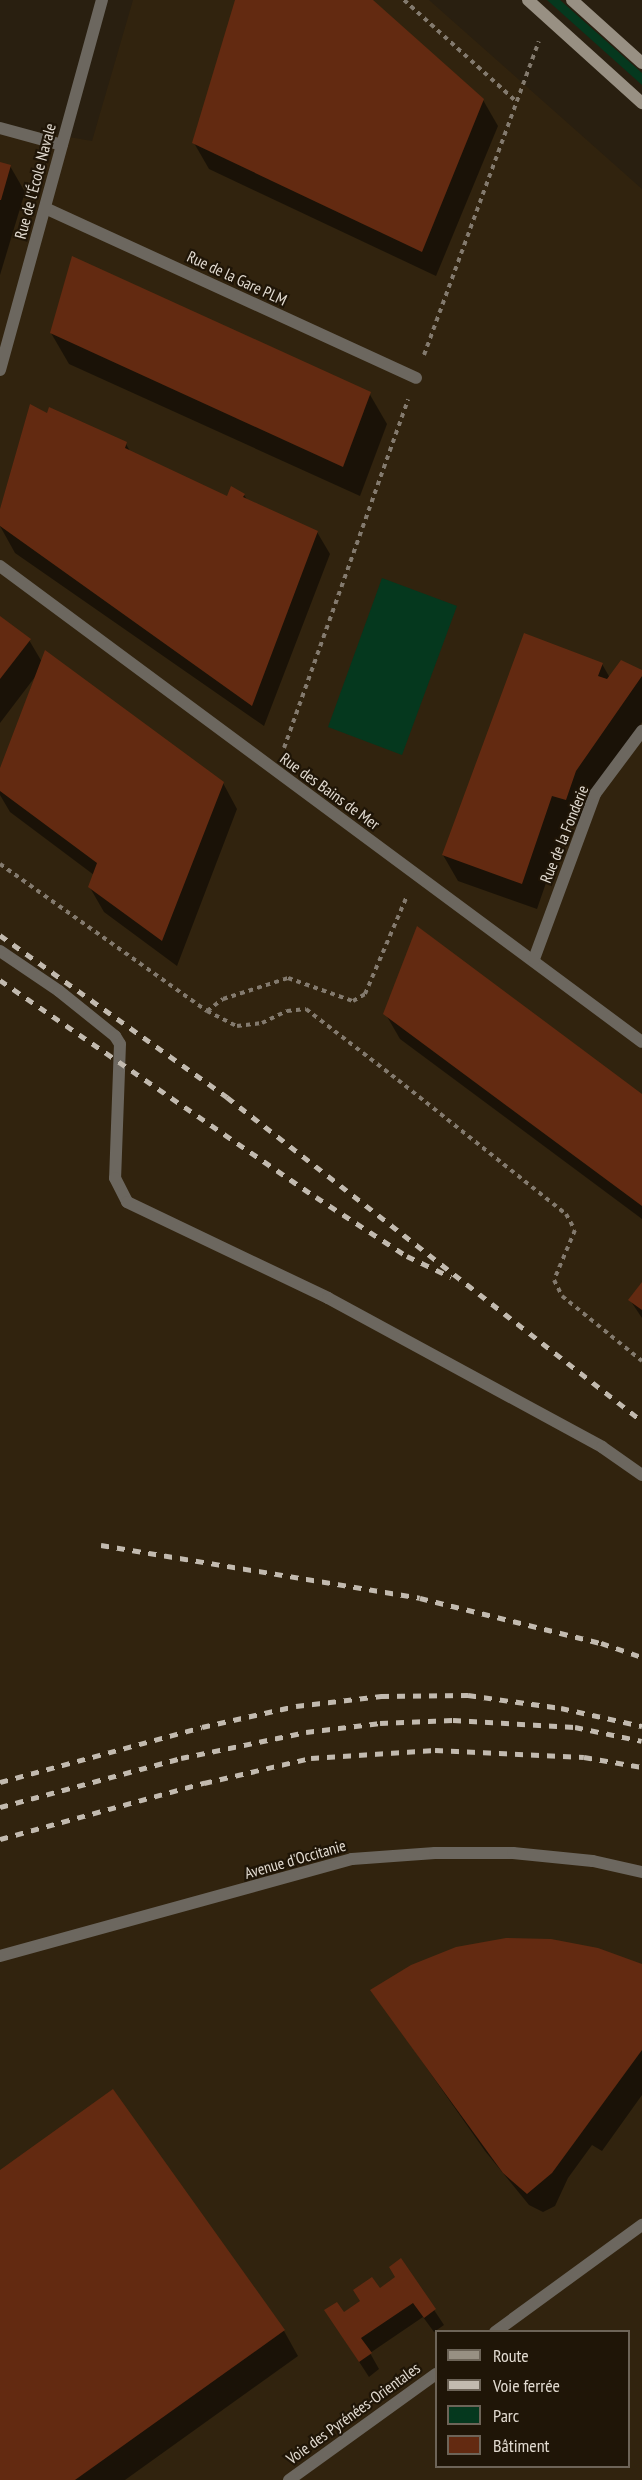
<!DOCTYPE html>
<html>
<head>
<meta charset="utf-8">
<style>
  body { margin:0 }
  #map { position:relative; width:642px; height:2480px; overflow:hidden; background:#291f10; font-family:"PT Sans Narrow",sans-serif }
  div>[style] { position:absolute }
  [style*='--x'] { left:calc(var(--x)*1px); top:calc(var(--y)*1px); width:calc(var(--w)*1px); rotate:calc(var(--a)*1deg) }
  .built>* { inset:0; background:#31230e }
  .green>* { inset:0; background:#05381e }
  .shadow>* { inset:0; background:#0007 }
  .building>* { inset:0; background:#632a11 }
  .path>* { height:4px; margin-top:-2px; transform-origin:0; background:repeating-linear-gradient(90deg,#837a6e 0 4.5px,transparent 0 9px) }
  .lane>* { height:12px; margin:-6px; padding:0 6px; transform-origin:6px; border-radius:6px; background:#6c675f }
  .street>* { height:12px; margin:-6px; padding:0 6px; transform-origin:6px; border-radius:6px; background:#6c675f }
  .secondary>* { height:12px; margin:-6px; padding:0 6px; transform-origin:6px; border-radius:6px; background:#989083 }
  .rail>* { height:4.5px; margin-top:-2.25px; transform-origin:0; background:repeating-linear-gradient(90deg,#c2baaf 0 8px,transparent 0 16px) }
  span { translate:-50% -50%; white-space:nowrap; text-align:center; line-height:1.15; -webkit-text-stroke:4.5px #1f1507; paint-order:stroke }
  .street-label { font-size:16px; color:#e2dbd1 }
  .legend { position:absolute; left:435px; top:2330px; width:195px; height:138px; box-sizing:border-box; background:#1f1507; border:2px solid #6d6458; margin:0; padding:8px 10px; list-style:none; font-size:18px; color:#e2dbd1 }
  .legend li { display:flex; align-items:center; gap:12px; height:30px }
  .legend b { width:30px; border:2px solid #6d6458 }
</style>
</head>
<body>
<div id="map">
  <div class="built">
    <div style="clip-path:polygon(evenodd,133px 0,429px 0,642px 189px,642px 2480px,0 2480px,0 125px,92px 141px,133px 0,436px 2332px,628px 2332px,628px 2466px,436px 2466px,436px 2332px)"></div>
  </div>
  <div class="green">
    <div style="clip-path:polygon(547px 0,560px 0,642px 73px,642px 85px)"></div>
    <div style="clip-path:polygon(382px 578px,457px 606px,402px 755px,328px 727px)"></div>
  </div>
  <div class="shadow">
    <div style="clip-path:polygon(236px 0,371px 0,483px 100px,498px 126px,436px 276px,209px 169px,194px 143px)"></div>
    <div style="clip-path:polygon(0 163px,10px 166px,25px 192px,0 275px)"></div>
    <div style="clip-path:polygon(51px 333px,369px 393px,387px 424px,360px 496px,69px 364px)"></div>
    <div style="clip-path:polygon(48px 415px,126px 444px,131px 453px,228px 498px,244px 495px,248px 501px,317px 532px,330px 554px,264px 726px,15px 553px,0 526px,0 514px)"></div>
    <div style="clip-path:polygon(0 617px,29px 640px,42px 662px,223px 783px,237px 809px,177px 966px,104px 912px,89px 886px,94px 875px,10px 812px,0 795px,0 772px,35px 677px,0 723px)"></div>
    <div style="clip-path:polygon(602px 664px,610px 678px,642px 671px,642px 722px,590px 797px,580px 825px,567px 822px,537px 909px,458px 881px,443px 855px)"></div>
    <div style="clip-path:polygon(385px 1013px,642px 1096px,642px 1219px,400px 1039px)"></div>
    <div style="clip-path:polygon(642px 1285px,642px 1318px,630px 1300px)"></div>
    <div style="clip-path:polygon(642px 1965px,642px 2095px,602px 2151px,592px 2145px,568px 2178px,555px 2206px,543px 2212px,529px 2205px,485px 2151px,372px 1990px)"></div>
    <div style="clip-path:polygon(0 2172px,284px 2331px,298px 2356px,125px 2480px,0 2480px)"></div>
    <div style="clip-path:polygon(401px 2260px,444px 2325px,434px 2332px,423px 2317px,370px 2353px,379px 2369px,369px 2377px,326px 2311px,343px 2314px,397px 2278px)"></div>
  </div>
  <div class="building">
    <div style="clip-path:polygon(235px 0,373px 0,484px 99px,422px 252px,192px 143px)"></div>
    <div style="clip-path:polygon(0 162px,11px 165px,1px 200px,0 200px)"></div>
    <div style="clip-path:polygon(72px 256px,371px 392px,343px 467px,50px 333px)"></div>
    <div style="clip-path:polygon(30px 404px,47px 413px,49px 407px,127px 442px,125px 448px,227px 496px,231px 486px,245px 494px,243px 497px,318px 531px,252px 706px,0 526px,0 509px)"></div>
    <div style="clip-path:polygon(0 616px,31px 639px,0 679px)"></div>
    <div style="clip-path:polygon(524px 633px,603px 663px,598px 676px,607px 679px,621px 660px,642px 670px,642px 676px,576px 771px,566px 800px,552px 796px,522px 884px,442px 855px)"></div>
    <div style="clip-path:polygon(45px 650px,224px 782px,162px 941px,88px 887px,97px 863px,0 791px,0 768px)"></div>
    <div style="clip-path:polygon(417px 926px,642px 1094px,642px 1206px,383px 1014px)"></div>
    <div style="clip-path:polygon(642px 1282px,642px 1310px,628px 1300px)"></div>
    <div style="clip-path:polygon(506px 1938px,551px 1939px,598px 1948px,642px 1964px,642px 2050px,552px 2173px,527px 2194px,503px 2173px,370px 1990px,411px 1965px,456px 1947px)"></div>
    <div style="clip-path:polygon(113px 2089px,285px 2330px,75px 2480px,0 2480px,0 2170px)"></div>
    <div style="clip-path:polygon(401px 2258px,436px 2309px,424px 2318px,413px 2303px,361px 2338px,372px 2353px,359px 2362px,324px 2310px,337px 2302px,344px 2312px,360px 2301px,353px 2290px,372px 2277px,380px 2288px,395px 2277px,389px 2267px)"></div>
  </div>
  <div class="path">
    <div style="--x:404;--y:0;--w:152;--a:42.1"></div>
    <div style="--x:424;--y:355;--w:334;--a:-69.9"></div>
    <div style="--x:284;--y:748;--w:370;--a:-70.4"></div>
    <div style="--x:0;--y:864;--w:254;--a:35.4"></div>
    <div style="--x:207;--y:1011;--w:34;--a:27"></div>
    <div style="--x:237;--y:1026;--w:25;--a:-7"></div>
    <div style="--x:262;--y:1023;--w:28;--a:-26"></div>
    <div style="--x:287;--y:1011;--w:19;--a:-6"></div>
    <div style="--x:306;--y:1009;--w:116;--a:37.7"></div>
    <div style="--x:398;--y:1080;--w:215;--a:38.6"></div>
    <div style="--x:566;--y:1214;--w:18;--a:61"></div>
    <div style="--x:575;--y:1230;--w:54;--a:112.8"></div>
    <div style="--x:554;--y:1280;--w:18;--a:63"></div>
    <div style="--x:562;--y:1296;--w:103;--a:39.1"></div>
    <div style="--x:207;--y:1011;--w:20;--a:-37"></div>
    <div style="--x:223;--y:999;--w:68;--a:-17.9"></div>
    <div style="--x:288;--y:978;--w:69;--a:19.5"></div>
    <div style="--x:353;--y:1001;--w:14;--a:-30"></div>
    <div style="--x:365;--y:994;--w:107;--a:-66.8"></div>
  </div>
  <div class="lane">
    <div style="--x:0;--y:128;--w:64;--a:15.3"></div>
    <div style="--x:0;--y:951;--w:71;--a:34.1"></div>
    <div style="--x:59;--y:991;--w:72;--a:38.8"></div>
    <div style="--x:115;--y:1036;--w:9;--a:58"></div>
    <div style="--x:120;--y:1044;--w:134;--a:92.1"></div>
    <div style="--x:115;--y:1178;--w:27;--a:63"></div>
    <div style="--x:127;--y:1202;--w:223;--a:25.5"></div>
    <div style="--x:328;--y:1298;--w:312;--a:28.5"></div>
    <div style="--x:602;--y:1447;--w:49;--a:35"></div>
  </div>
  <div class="street">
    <div style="--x:45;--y:208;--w:408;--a:24.6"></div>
    <div style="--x:0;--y:370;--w:384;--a:-74.6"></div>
    <div style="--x:0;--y:566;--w:799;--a:36.55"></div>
    <div style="--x:534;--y:959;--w:176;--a:-69.7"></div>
    <div style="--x:595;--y:794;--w:79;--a:-53.3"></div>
    <div style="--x:0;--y:1956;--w:365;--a:-15.4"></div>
    <div style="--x:352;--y:1859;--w:83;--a:-4.1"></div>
    <div style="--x:435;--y:1853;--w:78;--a:0"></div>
    <div style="--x:513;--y:1853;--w:80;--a:5.7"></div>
    <div style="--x:593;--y:1861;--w:50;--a:12.7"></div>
    <div style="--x:495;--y:2332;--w:182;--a:-36.1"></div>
    <div style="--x:289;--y:2480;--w:181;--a:-35.8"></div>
  </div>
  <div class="secondary">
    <div style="--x:528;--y:0;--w:154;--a:42.1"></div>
    <div style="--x:572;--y:0;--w:94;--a:42"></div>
  </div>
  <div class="rail">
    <div style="--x:0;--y:935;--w:279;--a:35.5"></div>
    <div style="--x:227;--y:1097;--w:526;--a:37.98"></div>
    <div style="--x:0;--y:980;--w:383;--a:34.5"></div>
    <div style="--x:316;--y:1197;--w:108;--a:33"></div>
    <div style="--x:407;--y:1256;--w:49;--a:25.5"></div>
    <div style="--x:101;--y:1545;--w:323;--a:9.4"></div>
    <div style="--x:420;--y:1598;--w:187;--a:14"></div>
    <div style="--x:601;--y:1643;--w:43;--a:18.9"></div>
    <div style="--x:0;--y:1782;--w:209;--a:-15.2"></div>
    <div style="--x:202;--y:1727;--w:96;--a:-12.6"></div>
    <div style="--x:296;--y:1706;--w:86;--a:-6.7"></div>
    <div style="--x:381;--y:1696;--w:87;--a:-0.7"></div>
    <div style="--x:468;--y:1695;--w:94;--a:8"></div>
    <div style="--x:561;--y:1708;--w:83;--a:12.5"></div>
    <div style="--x:0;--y:1807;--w:188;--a:-15.1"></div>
    <div style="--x:181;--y:1758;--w:128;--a:-11.7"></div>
    <div style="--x:306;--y:1732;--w:75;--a:-6.9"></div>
    <div style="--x:380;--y:1723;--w:73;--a:-2.4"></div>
    <div style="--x:453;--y:1720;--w:122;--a:3.3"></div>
    <div style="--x:575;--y:1727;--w:68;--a:11.8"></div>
    <div style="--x:0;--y:1839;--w:212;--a:-15.4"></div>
    <div style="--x:204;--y:1783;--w:110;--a:-13.2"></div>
    <div style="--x:311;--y:1758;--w:124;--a:-3.7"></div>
    <div style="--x:435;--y:1750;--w:149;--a:2.7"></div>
    <div style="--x:584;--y:1757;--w:59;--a:9.8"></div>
  </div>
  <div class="street-label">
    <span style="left:35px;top:181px;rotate:-75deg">Rue de l'École Navale</span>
    <span style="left:237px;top:278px;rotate:25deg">Rue de la Gare PLM</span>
    <span style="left:330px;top:791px;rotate:36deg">Rue des Bains de Mer</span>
    <span style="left:564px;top:834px;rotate:-68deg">Rue de la Fonderie</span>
    <span style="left:295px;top:1859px;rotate:-16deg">Avenue d'Occitanie</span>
    <span style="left:353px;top:2413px;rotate:-36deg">Voie des Pyrénées-Orientales</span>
  </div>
  <ul class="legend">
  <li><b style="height:8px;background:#989083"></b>Route</li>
  <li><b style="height:8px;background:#c2baaf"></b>Voie ferrée</li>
  <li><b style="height:16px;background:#05381e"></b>Parc</li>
  <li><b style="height:16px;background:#632a11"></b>Bâtiment</li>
  </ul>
</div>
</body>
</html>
